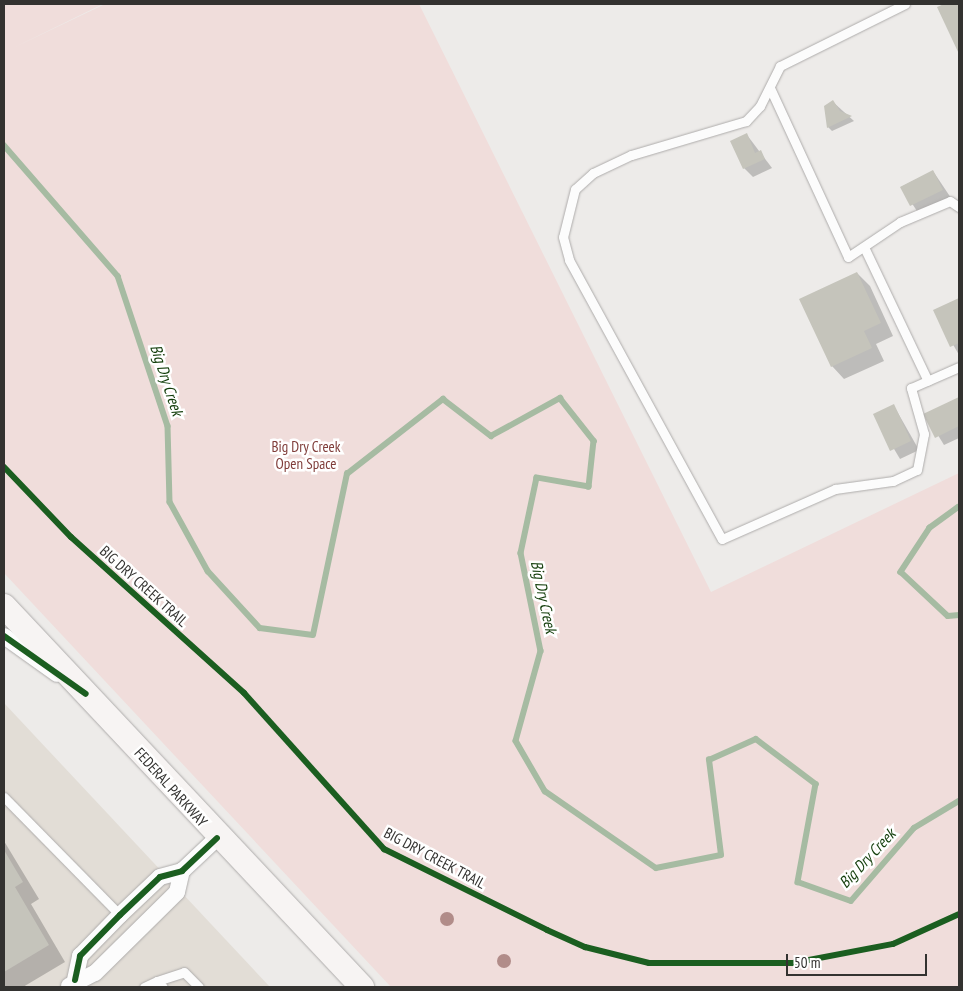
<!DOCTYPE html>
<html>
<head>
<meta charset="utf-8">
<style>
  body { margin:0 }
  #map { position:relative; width:963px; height:991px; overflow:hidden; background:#edebe9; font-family:"PT Sans Narrow",sans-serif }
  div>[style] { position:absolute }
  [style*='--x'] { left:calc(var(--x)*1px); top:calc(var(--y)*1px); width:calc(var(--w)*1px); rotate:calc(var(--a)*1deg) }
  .built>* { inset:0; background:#e2ddd6 }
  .green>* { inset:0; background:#f0dddb }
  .shadow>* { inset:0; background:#0003 }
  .stream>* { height:5.5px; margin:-2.75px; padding:0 2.75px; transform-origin:2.75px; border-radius:2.75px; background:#a6bba2 }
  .building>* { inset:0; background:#c5c4bb }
  .roads { filter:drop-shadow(0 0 1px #aeacab) drop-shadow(0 0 1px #aeacab) }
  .service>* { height:9px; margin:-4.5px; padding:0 4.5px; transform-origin:4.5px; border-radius:4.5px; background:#fcfcfc }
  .minor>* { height:16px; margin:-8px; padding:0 8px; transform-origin:8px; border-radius:8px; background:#fcfcfc }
  .secondary>* { height:24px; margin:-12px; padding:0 12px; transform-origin:12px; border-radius:12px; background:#f7f4f3 }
  .cycleway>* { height:6px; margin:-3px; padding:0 3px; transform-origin:3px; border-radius:3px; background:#1b5e20 }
  .trees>* { width:14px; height:14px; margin:-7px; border-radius:50%; background:#b18c89 }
  span { translate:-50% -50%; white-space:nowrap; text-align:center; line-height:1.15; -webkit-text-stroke:5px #fff; paint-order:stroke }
  .park-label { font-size:15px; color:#803e3b }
  .street-label { font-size:15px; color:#333230 }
  .water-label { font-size:16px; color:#123d0a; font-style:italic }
  .frame { position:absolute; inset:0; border:5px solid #333230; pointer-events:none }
  .scale { position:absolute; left:786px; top:954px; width:141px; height:22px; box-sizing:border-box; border:2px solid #333230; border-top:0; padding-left:6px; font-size:15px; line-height:18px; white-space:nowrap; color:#333230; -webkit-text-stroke:4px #fff; paint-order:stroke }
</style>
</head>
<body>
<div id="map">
  <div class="built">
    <div style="clip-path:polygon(4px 703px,270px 987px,4px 987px)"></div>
  </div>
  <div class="green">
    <div style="clip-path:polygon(4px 4px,103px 4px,13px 48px,105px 4px,419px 4px,711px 592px,959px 473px,959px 987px,391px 987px,4px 573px)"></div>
  </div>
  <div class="shadow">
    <div style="clip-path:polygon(947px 4px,959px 4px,959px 51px,939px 8px)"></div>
    <div style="clip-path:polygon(833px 102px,854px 121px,832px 131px,828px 127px)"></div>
    <div style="clip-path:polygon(747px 135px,772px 168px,753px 177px,744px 168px)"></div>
    <div style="clip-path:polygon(933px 171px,951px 198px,919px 214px,901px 187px)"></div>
    <div style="clip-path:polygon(857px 273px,870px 286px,893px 336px,876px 344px,884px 361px,844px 379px,832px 366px)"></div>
    <div style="clip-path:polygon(959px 299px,959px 355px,934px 311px)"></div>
    <div style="clip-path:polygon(959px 398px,959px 438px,944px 445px,925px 414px)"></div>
    <div style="clip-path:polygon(894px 406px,919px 450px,900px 459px,874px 415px)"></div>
    <div style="clip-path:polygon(4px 841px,39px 899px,31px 904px,65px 962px,23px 987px,4px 987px)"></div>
  </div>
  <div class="stream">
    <div style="--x:4;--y:145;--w:174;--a:49"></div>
    <div style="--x:118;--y:276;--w:158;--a:71.6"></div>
    <div style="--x:168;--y:426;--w:76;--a:88.5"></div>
    <div style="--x:170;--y:502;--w:79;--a:61.2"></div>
    <div style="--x:208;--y:571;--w:77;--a:47.6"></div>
    <div style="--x:260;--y:628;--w:53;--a:7.5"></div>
    <div style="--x:313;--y:635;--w:165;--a:-78.1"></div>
    <div style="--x:347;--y:474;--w:122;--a:-38"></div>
    <div style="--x:443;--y:399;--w:61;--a:37.6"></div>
    <div style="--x:491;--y:436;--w:79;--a:-28.8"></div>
    <div style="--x:560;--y:398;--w:55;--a:51.7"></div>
    <div style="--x:594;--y:441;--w:46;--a:96.2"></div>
    <div style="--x:589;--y:487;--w:53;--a:-170.2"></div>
    <div style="--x:537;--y:478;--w:77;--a:102"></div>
    <div style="--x:521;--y:553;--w:100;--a:78.5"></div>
    <div style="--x:541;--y:651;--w:93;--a:105.5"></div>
    <div style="--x:516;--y:741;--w:58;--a:59.9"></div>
    <div style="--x:545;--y:791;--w:135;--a:34.7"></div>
    <div style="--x:656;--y:868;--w:66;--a:-11.3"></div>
    <div style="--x:721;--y:855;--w:96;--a:-97.2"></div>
    <div style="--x:709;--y:760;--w:51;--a:-24.1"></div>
    <div style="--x:756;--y:739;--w:75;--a:36.9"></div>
    <div style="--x:816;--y:784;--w:100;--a:100.4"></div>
    <div style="--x:798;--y:882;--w:56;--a:19.7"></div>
    <div style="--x:851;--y:901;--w:96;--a:-49.2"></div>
    <div style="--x:914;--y:828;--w:52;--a:-31"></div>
    <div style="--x:959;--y:507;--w:36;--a:144"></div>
    <div style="--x:930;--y:528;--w:53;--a:123.4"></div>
    <div style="--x:901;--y:572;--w:64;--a:43.1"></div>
    <div style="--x:948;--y:616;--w:11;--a:-5"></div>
  </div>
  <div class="building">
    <div style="clip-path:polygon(944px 4px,959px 4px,959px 54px,937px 7px)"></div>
    <div style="clip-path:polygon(833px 100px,840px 111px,852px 116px,827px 128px,824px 106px)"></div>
    <div style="clip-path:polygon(747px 133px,755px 153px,761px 150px,765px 159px,743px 169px,730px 141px)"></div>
    <div style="clip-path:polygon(933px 170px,943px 190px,910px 206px,900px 187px)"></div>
    <div style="clip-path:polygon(857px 272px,881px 323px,864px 331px,872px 348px,831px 367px,799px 299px)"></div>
    <div style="clip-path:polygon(959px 298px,959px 343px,950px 347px,933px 310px)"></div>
    <div style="clip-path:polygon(959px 397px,959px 426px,935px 438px,923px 414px)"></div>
    <div style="clip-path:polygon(894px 404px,911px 441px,890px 451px,873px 414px)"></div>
    <div style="clip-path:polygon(4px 850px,23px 882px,15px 887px,49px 945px,4px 972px)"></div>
  </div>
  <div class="roads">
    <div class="service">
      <div style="--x:905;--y:4;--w:140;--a:153.6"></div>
      <div style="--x:780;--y:66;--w:45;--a:116.6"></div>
      <div style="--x:760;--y:106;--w:21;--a:133"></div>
      <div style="--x:746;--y:121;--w:120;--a:163.5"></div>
      <div style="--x:631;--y:155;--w:42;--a:154.7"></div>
      <div style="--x:593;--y:173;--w:24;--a:138"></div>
      <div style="--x:575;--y:189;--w:49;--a:104"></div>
      <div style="--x:563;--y:237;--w:24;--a:75"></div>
      <div style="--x:569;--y:260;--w:318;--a:61.3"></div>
      <div style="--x:722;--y:539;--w:124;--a:-23.9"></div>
      <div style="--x:835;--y:489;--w:59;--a:-7.9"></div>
      <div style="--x:893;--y:481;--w:26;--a:-25"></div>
      <div style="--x:917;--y:470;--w:37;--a:-79"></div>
      <div style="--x:924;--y:434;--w:48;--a:-105.8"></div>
      <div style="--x:911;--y:388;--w:52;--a:-23.6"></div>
      <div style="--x:770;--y:88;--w:186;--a:65.2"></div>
      <div style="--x:848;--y:257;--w:63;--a:-33.9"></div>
      <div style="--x:900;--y:222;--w:54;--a:-22.8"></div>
      <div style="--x:950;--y:201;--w:11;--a:34"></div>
      <div style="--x:864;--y:247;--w:148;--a:64.5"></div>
      <div style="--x:4;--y:797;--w:165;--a:45.5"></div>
      <div style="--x:157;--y:981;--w:28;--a:-18"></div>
      <div style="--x:184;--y:972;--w:21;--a:45"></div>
      <div style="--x:144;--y:987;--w:14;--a:-25"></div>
      <div style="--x:157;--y:981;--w:8;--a:45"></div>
    </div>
    <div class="minor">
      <div style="--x:4;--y:636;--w:65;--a:35.6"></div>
      <div style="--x:75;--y:980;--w:25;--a:-78"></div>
      <div style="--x:80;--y:956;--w:57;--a:-45.7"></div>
      <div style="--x:120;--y:915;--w:55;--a:-43.5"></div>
      <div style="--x:160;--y:877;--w:23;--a:-15"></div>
      <div style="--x:182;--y:871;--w:48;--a:-43.3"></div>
      <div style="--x:69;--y:986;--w:29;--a:-27"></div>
      <div style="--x:95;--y:973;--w:115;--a:-44.6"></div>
      <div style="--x:177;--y:892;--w:22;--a:-77"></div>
    </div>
    <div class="secondary">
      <div style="--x:4;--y:606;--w:523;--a:46.78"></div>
    </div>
  </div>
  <div class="cycleway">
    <div style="--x:4;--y:467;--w:97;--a:46.3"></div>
    <div style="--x:71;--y:537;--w:233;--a:42"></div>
    <div style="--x:244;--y:693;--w:210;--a:48.1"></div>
    <div style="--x:384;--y:849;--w:182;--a:26.4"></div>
    <div style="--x:547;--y:930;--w:42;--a:24.1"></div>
    <div style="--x:585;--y:947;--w:66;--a:14"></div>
    <div style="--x:649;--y:963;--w:144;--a:0"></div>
    <div style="--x:793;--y:963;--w:102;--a:-10.8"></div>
    <div style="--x:893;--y:944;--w:72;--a:-24.4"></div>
    <div style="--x:4;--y:636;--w:100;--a:35.3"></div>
    <div style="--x:75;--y:980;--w:25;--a:-78"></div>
    <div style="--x:80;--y:956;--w:57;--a:-45.7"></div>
    <div style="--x:120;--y:915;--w:55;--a:-43.5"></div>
    <div style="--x:160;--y:877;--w:23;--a:-15"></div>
    <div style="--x:182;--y:871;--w:48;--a:-43.3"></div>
  </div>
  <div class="trees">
    <div style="left:447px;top:919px"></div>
    <div style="left:504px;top:961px"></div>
  </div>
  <div class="park-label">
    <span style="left:306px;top:455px">Big Dry Creek<br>Open Space</span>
  </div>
  <div class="street-label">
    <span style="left:144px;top:586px;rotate:42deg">BIG DRY CREEK TRAIL</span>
    <span style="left:171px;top:787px;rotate:48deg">FEDERAL PARKWAY</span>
    <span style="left:435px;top:858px;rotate:28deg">BIG DRY CREEK TRAIL</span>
  </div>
  <div class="water-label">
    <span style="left:167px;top:380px;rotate:72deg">Big Dry Creek</span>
    <span style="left:544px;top:597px;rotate:78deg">Big Dry Creek</span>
    <span style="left:867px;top:858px;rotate:-47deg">Big Dry Creek</span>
  </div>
  <div class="frame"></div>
  <div class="scale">50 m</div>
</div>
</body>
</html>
